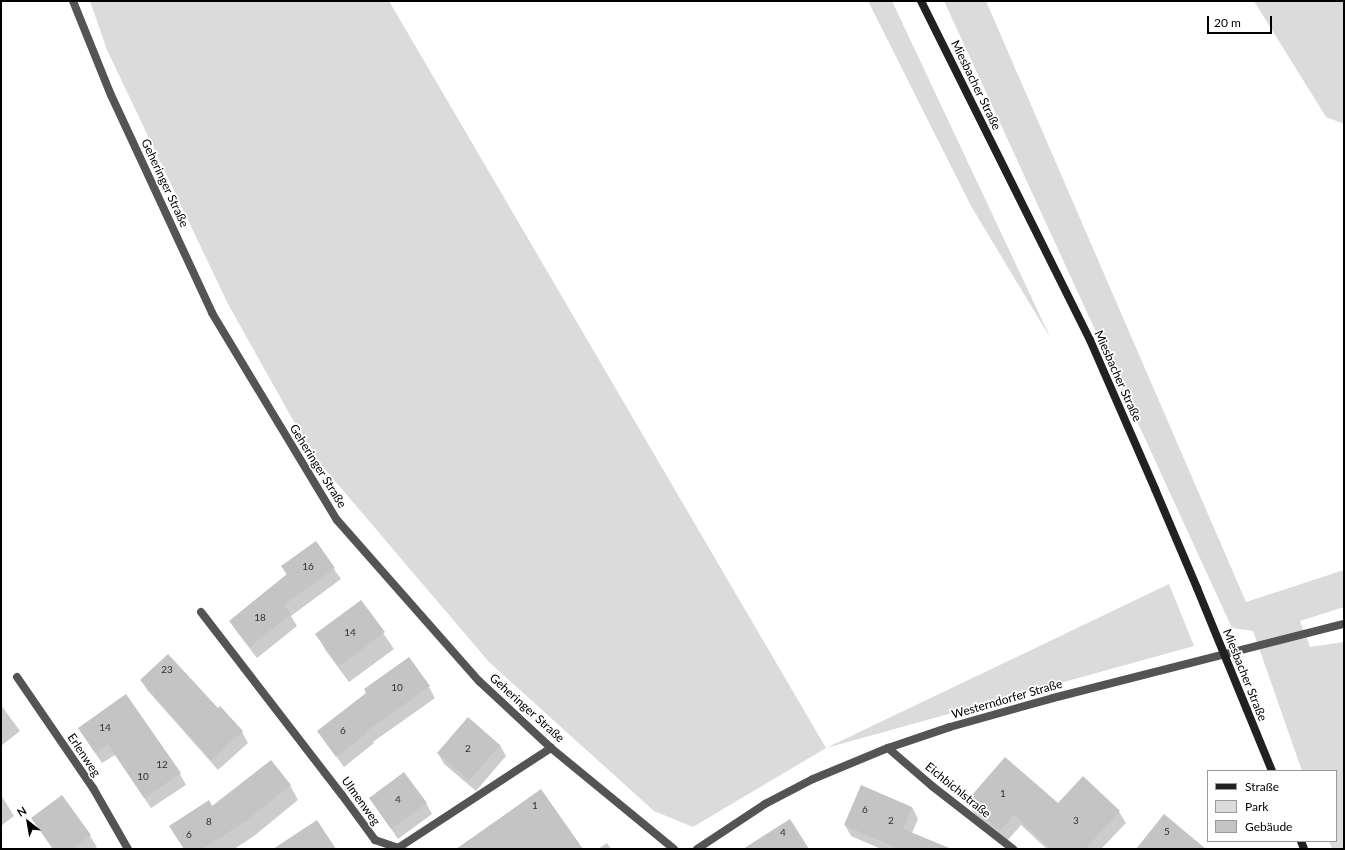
<!DOCTYPE html>
<html>
<head>
<meta charset="utf-8">
<style>
  body { margin:0 }
  #map { position:relative; width:1345px; height:850px; overflow:hidden; background:#fff; font-family:Lato,sans-serif }
  div>[style] { position:absolute }
  [style*='--x'] { left:calc(var(--x)*1px); top:calc(var(--y)*1px); width:calc(var(--w)*1px); rotate:calc(var(--a)*1deg) }
  .green>* { inset:0; background:#dbdbdb }
  .shadow>* { inset:0; background:#0003 }
  .building>* { inset:0; background:#c4c4c4 }
  .minor>* { height:8px; margin:-4px; padding:0 4px; transform-origin:4px; border-radius:4px; background:#545454 }
  .secondary>* { height:8px; margin:-4px; padding:0 4px; transform-origin:4px; border-radius:4px; background:#212121 }
  .secondary-bridge>* { height:8px; margin:-4px; padding:0 4px; transform-origin:4px; border-radius:4px; background:#212121 }
  span { translate:-50% -50%; white-space:nowrap; text-align:center; line-height:1.15; -webkit-text-stroke:3.5px #fff; paint-order:stroke }
  .number-label { font-size:10px; color:#313131 }
  .number-label span { -webkit-text-stroke-width:0 }
  .street-label { font-size:12px; color:#000 }
  .frame { position:absolute; inset:0; border:2px solid #000; pointer-events:none }
  .legend { position:absolute; left:1207px; top:770px; width:130px; height:72px; box-sizing:border-box; background:#fff; border:1px solid #999; margin:0; padding:5px 7px; list-style:none; font-size:12px; color:#000 }
  .legend li { display:flex; align-items:center; gap:8px; height:20px }
  .legend b { width:20px; border:1px solid #999 }
  .north { position:absolute; left:8px; top:802px; width:40px; height:40px; -webkit-text-stroke:3px #fff; paint-order:stroke; rotate:329deg; font-size:11px; font-weight:700; line-height:16px; text-align:center; color:#000 }
  .north::after { content:''; display:block; margin:auto; width:14px; height:18px; background:#000; clip-path:polygon(50% 0,100% 100%,50% 72%,0 100%) }
  .scale { position:absolute; left:1207px; top:16px; width:65px; height:18px; box-sizing:border-box; border:2px solid #000; border-top:0; padding-left:5px; font-size:12px; line-height:14px; white-space:nowrap; color:#000; -webkit-text-stroke:3px #fff; paint-order:stroke }
</style>
</head>
<body>
<div id="map">
  <div class="green">
    <div style="clip-path:polygon(90px 1px,389px 1px,826px 748px,1169px 584px,1194px 646px,826px 748px,693px 827px,654px 811px,489px 662px,312px 454px,228px 304px,107px 50px)"></div>
    <div style="clip-path:polygon(868px 1px,892px 1px,1051px 339px,971px 206px)"></div>
    <div style="clip-path:polygon(944px 1px,986px 1px,1246px 602px,1344px 570px,1344px 607px,1300px 621px,1310px 647px,1344px 642px,1344px 849px,1332px 849px,1329px 841px,1336px 841px,1336px 771px,1302px 771px,1253px 631px,1232px 628px)"></div>
    <div style="clip-path:polygon(1254px 1px,1344px 1px,1344px 124px,1326px 117px)"></div>
  </div>
  <div class="shadow">
    <div style="clip-path:polygon(315px 542px,341px 579px,291px 616px,297px 626px,257px 658px,237px 632px,230px 621px,287px 575px,282px 567px)"></div>
    <div style="clip-path:polygon(361px 601px,394px 649px,349px 682px,326px 651px,316px 634px)"></div>
    <div style="clip-path:polygon(141px 680px,218px 710px,242px 732px,248px 743px,218px 770px,148px 691px)"></div>
    <div style="clip-path:polygon(429px 687px,435px 698px,373px 742px,374px 743px,344px 767px,318px 731px)"></div>
    <div style="clip-path:polygon(1px 705px,20px 731px,1px 746px)"></div>
    <div style="clip-path:polygon(79px 729px,180px 774px,186px 785px,151px 808px,115px 755px,102px 763px)"></div>
    <div style="clip-path:polygon(500px 745px,506px 756px,476px 791px,444px 764px,438px 753px)"></div>
    <div style="clip-path:polygon(290px 785px,298px 800px,254px 836px,234px 849px,184px 849px,170px 826px,212px 808px)"></div>
    <div style="clip-path:polygon(1px 795px,14px 816px,1px 826px)"></div>
    <div style="clip-path:polygon(370px 798px,426px 803px,432px 814px,398px 839px)"></div>
    <div style="clip-path:polygon(968px 802px,1058px 805px,1119px 812px,1126px 823px,1101px 849px,1047px 849px,1021px 825px,1007px 841px,974px 813px)"></div>
    <div style="clip-path:polygon(912px 807px,918px 819px,912px 833px,952px 849px,881px 849px,851px 836px,845px 825px)"></div>
    <div style="clip-path:polygon(32px 818px,90px 836px,97px 847px,93px 849px,53px 849px)"></div>
    <div style="clip-path:polygon(607px 843px,611px 849px,598px 849px)"></div>
  </div>
  <div class="building">
    <div style="clip-path:polygon(316px 541px,335px 568px,284px 605px,291px 614px,250px 647px,229px 621px,287px 574px,281px 566px)"></div>
    <div style="clip-path:polygon(361px 600px,385px 632px,339px 666px,315px 634px)"></div>
    <div style="clip-path:polygon(168px 654px,218px 708px,220px 706px,243px 731px,211px 760px,140px 680px)"></div>
    <div style="clip-path:polygon(409px 657px,430px 686px,367px 731px,368px 732px,336px 757px,317px 731px,366px 693px,364px 689px)"></div>
    <div style="clip-path:polygon(126px 694px,181px 773px,144px 798px,108px 744px,95px 753px,78px 728px)"></div>
    <div style="clip-path:polygon(468px 717px,500px 745px,469px 781px,437px 753px)"></div>
    <div style="clip-path:polygon(1005px 757px,1058px 803px,1083px 776px,1120px 811px,1085px 849px,1051px 849px,1014px 815px,1000px 831px,966px 802px)"></div>
    <div style="clip-path:polygon(271px 760px,291px 785px,246px 821px,202px 849px,184px 849px,169px 826px,209px 800px,212px 806px)"></div>
    <div style="clip-path:polygon(404px 772px,427px 803px,391px 829px,369px 798px)"></div>
    <div style="clip-path:polygon(861px 785px,912px 807px,903px 829px,951px 849px,899px 849px,844px 825px)"></div>
    <div style="clip-path:polygon(541px 789px,583px 849px,456px 849px,493px 823px)"></div>
    <div style="clip-path:polygon(62px 795px,91px 835px,72px 849px,53px 849px,31px 818px)"></div>
    <div style="clip-path:polygon(1164px 814px,1206px 849px,1136px 849px)"></div>
    <div style="clip-path:polygon(790px 819px,809px 849px,743px 849px)"></div>
    <div style="clip-path:polygon(317px 820px,336px 849px,273px 849px)"></div>
  </div>
  <div class="minor">
    <div style="--x:73;--y:1;--w:101;--a:68"></div>
    <div style="--x:111;--y:95;--w:240;--a:65.1"></div>
    <div style="--x:212;--y:313;--w:242;--a:58.9"></div>
    <div style="--x:337;--y:520;--w:215;--a:48.6"></div>
    <div style="--x:479;--y:681;--w:98;--a:42.9"></div>
    <div style="--x:551;--y:748;--w:159;--a:39.4"></div>
    <div style="--x:201;--y:612;--w:231;--a:52.4"></div>
    <div style="--x:342;--y:795;--w:56;--a:53.7"></div>
    <div style="--x:375;--y:840;--w:24;--a:19"></div>
    <div style="--x:398;--y:848;--w:183;--a:-33.2"></div>
    <div style="--x:17;--y:677;--w:135;--a:55.6"></div>
    <div style="--x:93;--y:788;--w:70;--a:60.2"></div>
    <div style="--x:888;--y:748;--w:58;--a:40.8"></div>
    <div style="--x:932;--y:786;--w:103;--a:37.9"></div>
    <div style="--x:697;--y:849;--w:82;--a:-33.5"></div>
    <div style="--x:765;--y:804;--w:54;--a:-27.5"></div>
    <div style="--x:813;--y:779;--w:81;--a:-22.5"></div>
    <div style="--x:888;--y:748;--w:65;--a:-18.7"></div>
    <div style="--x:950;--y:727;--w:107;--a:-15.7"></div>
    <div style="--x:1053;--y:698;--w:300;--a:-14.3"></div>
  </div>
  <div class="secondary">
    <div style="--x:921;--y:1;--w:379;--a:63.5"></div>
    <div style="--x:1090;--y:340;--w:163;--a:66.4"></div>
    <div style="--x:1155;--y:489;--w:108;--a:67"></div>
    <div style="--x:1247;--y:710;--w:66;--a:67.7"></div>
    <div style="--x:1301;--y:841;--w:9;--a:69"></div>
  </div>
  <div class="secondary-bridge">
    <div style="--x:1197;--y:588;--w:132;--a:67.7"></div>
  </div>
  <div class="number-label">
    <span style="left:308px;top:567px">16</span>
    <span style="left:260px;top:618px">18</span>
    <span style="left:350px;top:633px">14</span>
    <span style="left:167px;top:670px">23</span>
    <span style="left:397px;top:688px">10</span>
    <span style="left:105px;top:728px">14</span>
    <span style="left:343px;top:731px">6</span>
    <span style="left:468px;top:749px">2</span>
    <span style="left:162px;top:765px">12</span>
    <span style="left:143px;top:777px">10</span>
    <span style="left:1003px;top:794px">1</span>
    <span style="left:398px;top:800px">4</span>
    <span style="left:535px;top:806px">1</span>
    <span style="left:865px;top:810px">6</span>
    <span style="left:891px;top:821px">2</span>
    <span style="left:1076px;top:821px">3</span>
    <span style="left:209px;top:822px">8</span>
    <span style="left:1167px;top:832px">5</span>
    <span style="left:783px;top:833px">4</span>
    <span style="left:189px;top:835px">6</span>
  </div>
  <div class="street-label">
    <span style="left:976px;top:85px;rotate:64deg">Miesbacher Straße</span>
    <span style="left:165px;top:183px;rotate:65deg">Geheringer Straße</span>
    <span style="left:1118px;top:376px;rotate:66deg">Miesbacher Straße</span>
    <span style="left:318px;top:466px;rotate:58deg">Geheringer Straße</span>
    <span style="left:1245px;top:675px;rotate:68deg">Miesbacher Straße</span>
    <span style="left:1007px;top:699px;rotate:-16deg">Westerndorfer Straße</span>
    <span style="left:527px;top:708px;rotate:42deg">Geheringer Straße</span>
    <span style="left:84px;top:755px;rotate:56deg">Erlenweg</span>
    <span style="left:958px;top:790px;rotate:39deg">Eichbichlstraße</span>
    <span style="left:361px;top:801px;rotate:54deg">Ulmenweg</span>
  </div>
  <div class="frame"></div>
  <ul class="legend">
  <li><b style="height:5px;background:#212121"></b>Straße</li>
  <li><b style="height:11px;background:#dbdbdb"></b>Park</li>
  <li><b style="height:11px;background:#c4c4c4"></b>Gebäude</li>
  </ul>
  <div class="north">N</div>
  <div class="scale">20 m</div>
</div>
</body>
</html>
